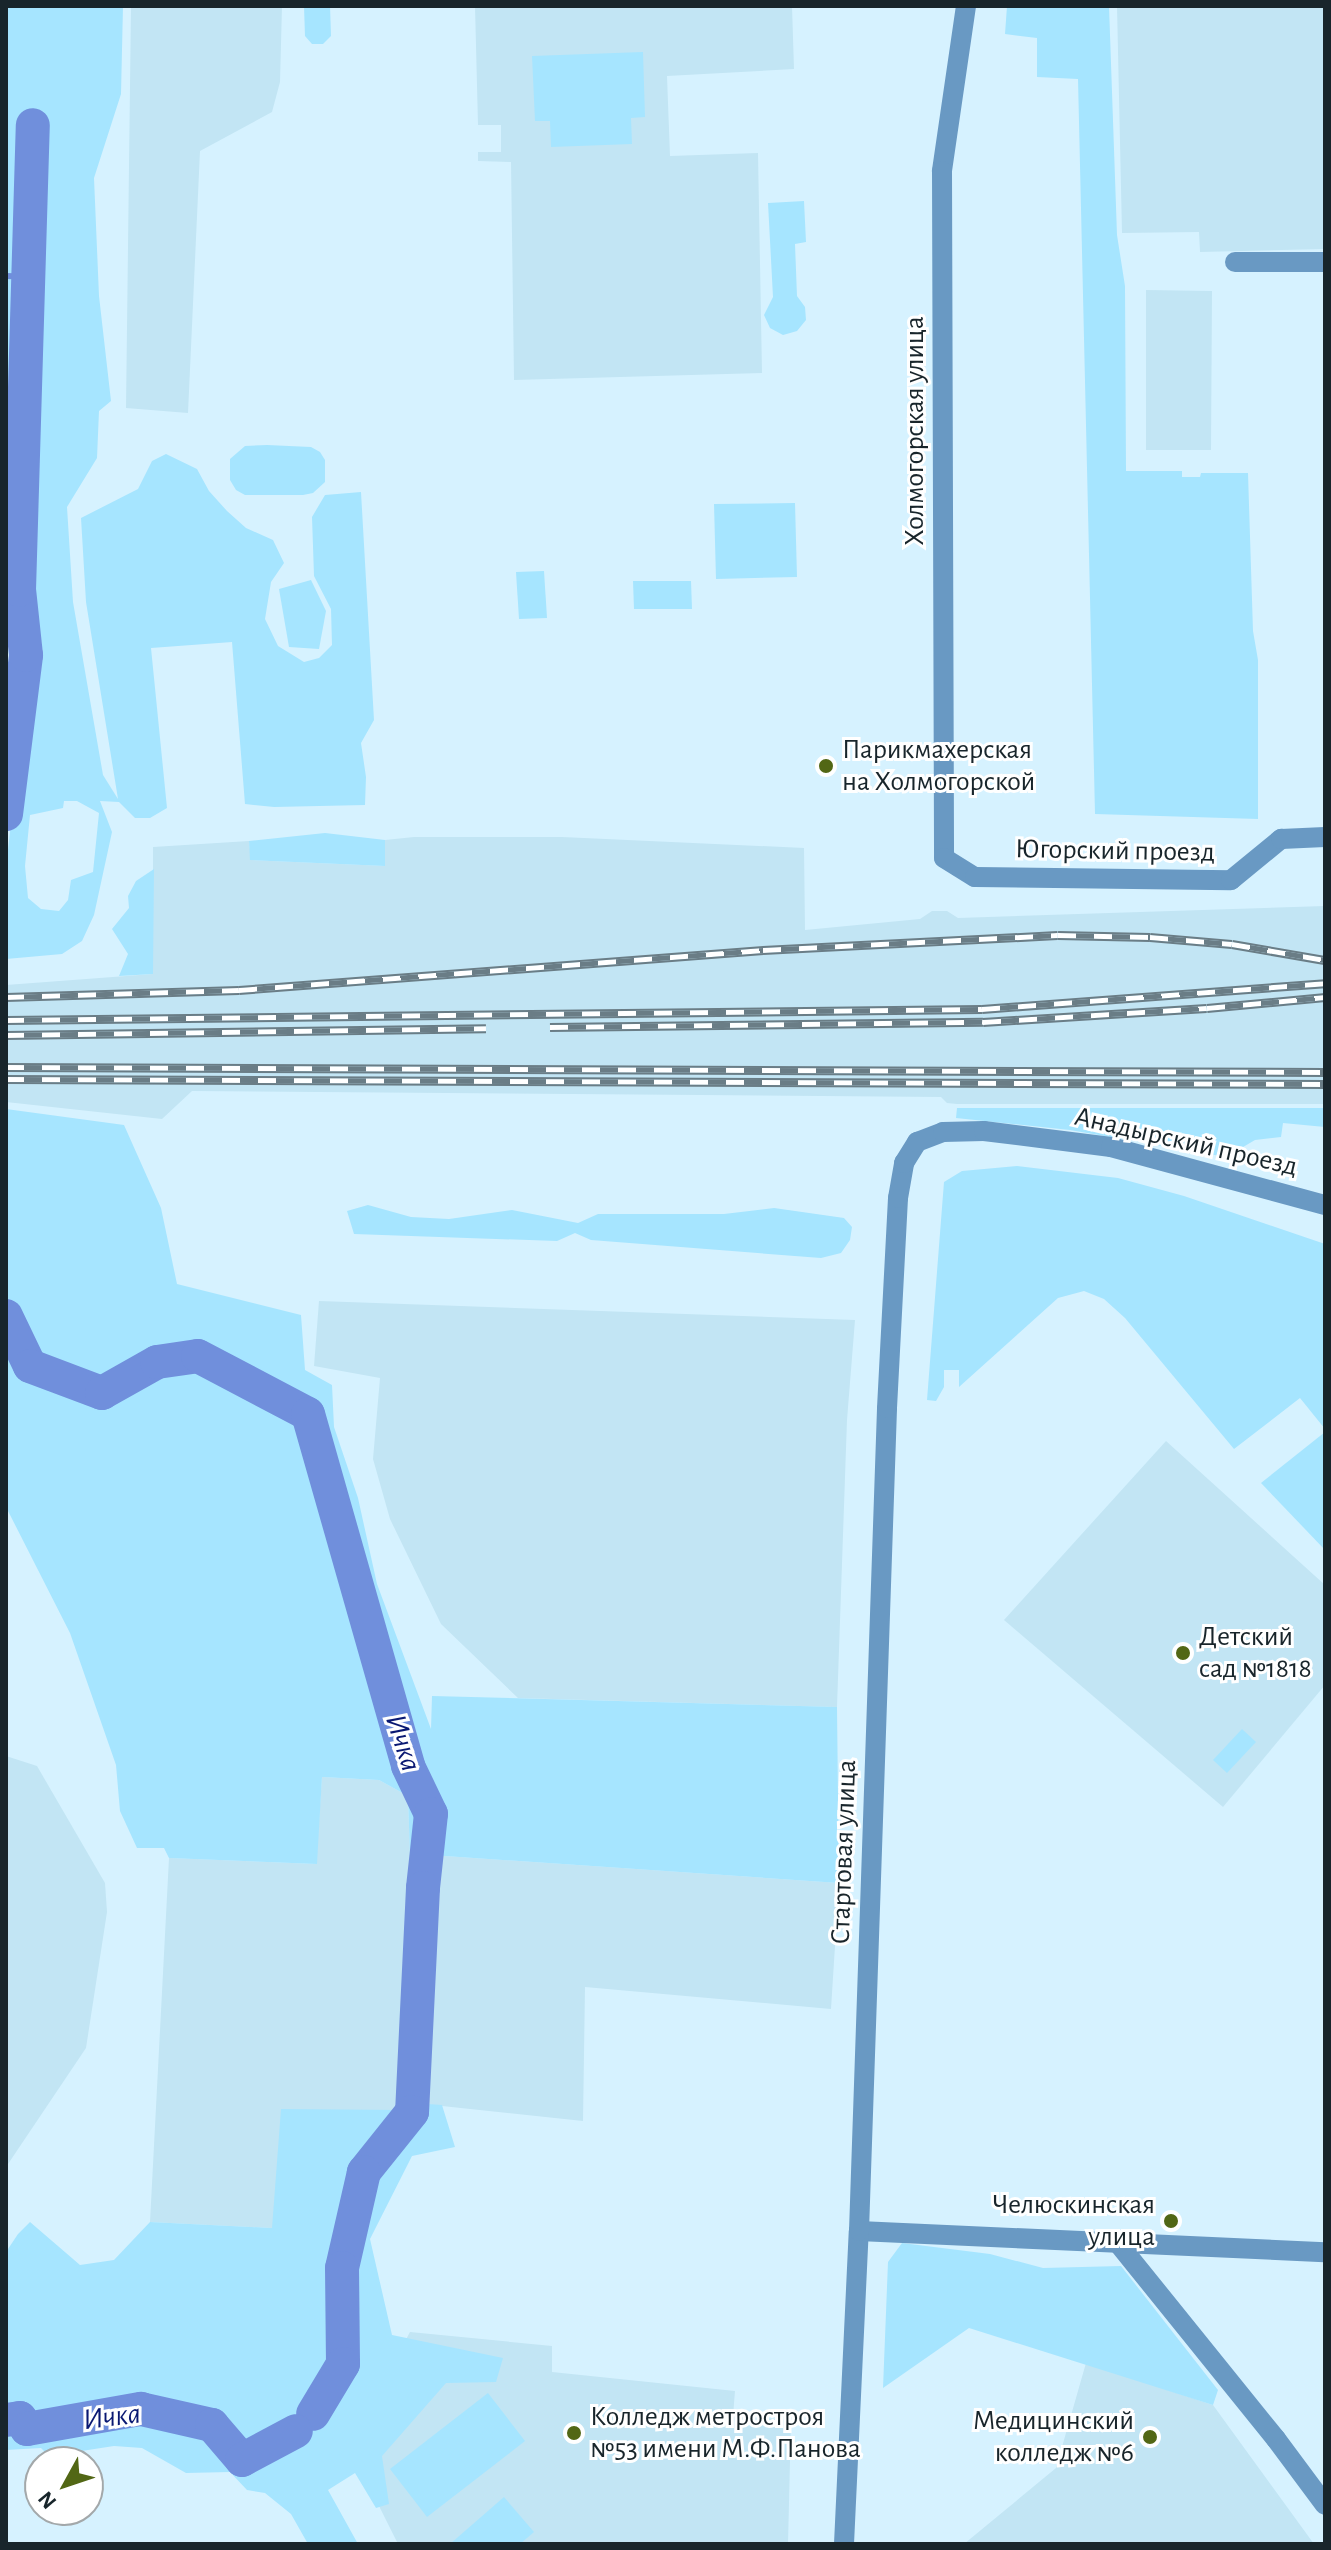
<!DOCTYPE html>
<html>
<head>
<meta charset="utf-8">
<style>
  body { margin:0 }
  #map { position:relative; width:1331px; height:2550px; overflow:hidden; background:#d6f2ff; font-family:"Alegreya Sans",sans-serif }
  div>[style] { position:absolute }
  [style*='--x'] { left:calc(var(--x)*1px); top:calc(var(--y)*1px); width:calc(var(--w)*1px); rotate:calc(var(--a)*1deg) }
  .built>* { inset:0; background:#c2e5f4 }
  .green>* { inset:0; background:#a6e5ff }
  .stream>* { height:6px; margin:-3px; padding:0 3px; transform-origin:3px; border-radius:3px; background:#708fdc }
  .river>* { height:34px; margin:-17px; padding:0 17px; transform-origin:17px; border-radius:17px; background:#708fdc }
  .minor>* { height:20px; margin:-10px; padding:0 10px; transform-origin:10px; border-radius:10px; background:#6999c3 }
  .rail>* { height:9px; margin-top:-4.5px; transform-origin:0; background:repeating-linear-gradient(90deg,#fff 0 18px,#6a7d86 0 36px); box-sizing:border-box; border-block:2px solid #6a7d86 }
  .dots>* { width:22px; height:22px; translate:-50% -50%; box-sizing:border-box; border:4px solid #fff; border-radius:50% }
  span { translate:-50% -50%; white-space:nowrap; text-align:center; line-height:1.15; -webkit-text-stroke:6px #fff; paint-order:stroke }
  .street-label { font-size:28px; color:#18252b }
  .poi-label { font-size:28px; color:#18252b }
  .left { translate:0 -50%; text-align:left }
  .right { translate:-100% -50%; text-align:right }
  .water-label { font-size:30px; color:#091872; font-style:italic }
  .frame { position:absolute; inset:0; border:8px solid #18252b; pointer-events:none }
  .north { position:absolute; left:24px; top:2446px; width:80px; height:80px; box-sizing:border-box; background:#fff; border:2px solid #a3a8aa; border-radius:50%; rotate:230deg; font-size:22px; font-weight:700; line-height:32px; text-align:center; color:#18252b }
  .north::after { content:''; display:block; margin:auto; width:28px; height:36px; background:#526715; clip-path:polygon(50% 0,100% 100%,50% 72%,0 100%) }
</style>
</head>
<body>
<div id="map">
  <div class="built">
    <div style="clip-path:polygon(131px 6px,282px 6px,280px 82px,272px 112px,200px 151px,188px 413px,126px 408px)"></div>
    <div style="clip-path:polygon(475px 6px,792px 6px,794px 69px,667px 76px,670px 156px,758px 153px,762px 373px,514px 380px,511px 162px,478px 161px,478px 152px,501px 152px,501px 125px,478px 125px)"></div>
    <div style="clip-path:polygon(1117px 6px,1325px 6px,1325px 249px,1200px 252px,1199px 232px,1122px 233px)"></div>
    <div style="clip-path:polygon(1146px 290px,1212px 291px,1211px 450px,1146px 450px)"></div>
    <div style="clip-path:polygon(414px 837px,562px 837px,804px 848px,805px 930px,920px 919px,932px 911px,947px 911px,958px 918px,1325px 906px,1325px 1104px,957px 1104px,947px 1103px,941px 1097px,192px 1091px,162px 1119px,6px 1102px,6px 985px,153px 974px,153px 847px,249px 841px,251px 860px,385px 866px,385px 840px)"></div>
    <div style="clip-path:polygon(319px 1301px,855px 1320px,847px 1420px,837px 1707px,518px 1698px,441px 1624px,390px 1519px,373px 1459px,380px 1378px,314px 1366px)"></div>
    <div style="clip-path:polygon(1166px 1441px,1325px 1585px,1325px 1685px,1223px 1807px,1004px 1620px)"></div>
    <div style="clip-path:polygon(6px 1756px,37px 1766px,105px 1883px,107px 1912px,86px 2048px,6px 2167px)"></div>
    <div style="clip-path:polygon(322px 1777px,379px 1780px,408px 1796px,412px 1919px,401px 2110px,272px 2228px,150px 2222px,169px 1858px,316px 1864px)"></div>
    <div style="clip-path:polygon(430px 1855px,839px 1883px,831px 2009px,585px 1987px,583px 2121px,414px 2103px)"></div>
    <div style="clip-path:polygon(410px 2332px,552px 2346px,552px 2372px,735px 2391px,733px 2416px,791px 2420px,788px 2544px,398px 2544px,349px 2446px)"></div>
    <div style="clip-path:polygon(1086px 2363px,1213px 2405px,1314px 2544px,964px 2544px,1056px 2468px)"></div>
  </div>
  <div class="green">
    <div style="clip-path:polygon(evenodd,6px 6px,123px 6px,121px 94px,94px 178px,99px 296px,111px 401px,99px 411px,97px 458px,67px 507px,73px 602px,103px 775px,118px 799px,86px 602px,81px 518px,138px 489px,152px 461px,166px 454px,197px 469px,209px 491px,227px 511px,246px 528px,273px 540px,284px 563px,271px 582px,265px 619px,278px 646px,304px 662px,319px 658px,332px 645px,331px 609px,314px 576px,312px 517px,325px 495px,361px 492px,374px 720px,361px 743px,366px 777px,365px 805px,274px 807px,245px 804px,232px 642px,151px 648px,167px 808px,150px 818px,135px 818px,119px 802px,100px 801px,112px 832px,94px 915px,82px 941px,62px 954px,6px 959px,6px 867px,13px 806px,21px 800px,43px 655px,36px 604px,19px 590px,6px 598px,6px 6px,64px 801px,77px 801px,99px 813px,93px 872px,71px 880px,68px 900px,59px 911px,41px 909px,28px 898px,25px 866px,30px 815px,63px 808px,64px 801px)"></div>
    <div style="clip-path:polygon(304px 6px,330px 6px,331px 36px,323px 44px,312px 44px,305px 36px)"></div>
    <div style="clip-path:polygon(1007px 6px,1109px 6px,1117px 235px,1125px 286px,1126px 471px,1182px 471px,1182px 477px,1200px 477px,1201px 473px,1248px 473px,1253px 631px,1258px 660px,1258px 819px,1095px 814px,1078px 79px,1037px 77px,1037px 38px,1005px 34px)"></div>
    <div style="clip-path:polygon(643px 52px,645px 117px,631px 118px,632px 144px,551px 147px,550px 121px,535px 121px,532px 56px)"></div>
    <div style="clip-path:polygon(804px 201px,806px 242px,795px 244px,797px 296px,805px 307px,806px 320px,797px 331px,783px 335px,770px 328px,764px 315px,773px 297px,768px 203px)"></div>
    <div style="clip-path:polygon(267px 445px,311px 447px,320px 452px,325px 460px,325px 482px,313px 493px,303px 495px,245px 495px,236px 490px,230px 480px,230px 459px,245px 446px)"></div>
    <div style="clip-path:polygon(795px 503px,797px 577px,716px 579px,714px 504px)"></div>
    <div style="clip-path:polygon(544px 571px,547px 618px,519px 619px,516px 572px)"></div>
    <div style="clip-path:polygon(311px 580px,326px 611px,319px 649px,289px 647px,279px 589px)"></div>
    <div style="clip-path:polygon(633px 581px,691px 581px,692px 609px,634px 609px)"></div>
    <div style="clip-path:polygon(325px 833px,385px 840px,385px 866px,250px 860px,249px 841px)"></div>
    <div style="clip-path:polygon(154px 869px,153px 974px,119px 976px,128px 954px,112px 929px,129px 908px,128px 896px,136px 881px)"></div>
    <div style="clip-path:polygon(957px 1108px,1325px 1108px,1325px 1127px,1283px 1123px,1281px 1137px,1255px 1140px,1226px 1157px,1070px 1130px,956px 1118px)"></div>
    <div style="clip-path:polygon(6px 1109px,124px 1125px,161px 1208px,177px 1284px,301px 1315px,305px 1370px,332px 1385px,334px 1427px,358px 1498px,377px 1584px,431px 1729px,432px 1696px,837px 1707px,839px 1883px,430px 1855px,414px 2103px,442px 2105px,455px 2147px,412px 2156px,370px 2239px,392px 2335px,503px 2358px,496px 2382px,446px 2383px,382px 2456px,389px 2504px,376px 2508px,355px 2473px,328px 2490px,358px 2544px,308px 2544px,291px 2514px,265px 2493px,247px 2490px,230px 2472px,186px 2473px,142px 2448px,114px 2446px,49px 2456px,41px 2448px,6px 2450px,6px 2252px,18px 2234px,30px 2222px,80px 2265px,114px 2260px,150px 2222px,272px 2228px,281px 2109px,401px 2110px,412px 1919px,408px 1796px,379px 1780px,322px 1777px,317px 1864px,169px 1858px,164px 1848px,137px 1848px,120px 1811px,116px 1765px,70px 1633px,6px 1507px)"></div>
    <div style="clip-path:polygon(1017px 1166px,1118px 1178px,1184px 1196px,1325px 1244px,1325px 1429px,1300px 1398px,1234px 1449px,1125px 1318px,1104px 1299px,1084px 1291px,1058px 1298px,959px 1387px,959px 1370px,944px 1370px,944px 1387px,936px 1401px,927px 1400px,944px 1182px,962px 1171px)"></div>
    <div style="clip-path:polygon(368px 1205px,411px 1217px,449px 1219px,512px 1210px,578px 1223px,598px 1214px,724px 1214px,774px 1208px,844px 1218px,852px 1227px,850px 1240px,841px 1253px,821px 1258px,591px 1240px,575px 1233px,557px 1241px,354px 1234px,347px 1211px)"></div>
    <div style="clip-path:polygon(1325px 1432px,1325px 1550px,1261px 1483px)"></div>
    <div style="clip-path:polygon(1242px 1729px,1256px 1742px,1227px 1773px,1213px 1760px)"></div>
    <div style="clip-path:polygon(902px 2243px,990px 2254px,1043px 2268px,1121px 2266px,1218px 2390px,1213px 2405px,969px 2328px,883px 2388px,888px 2262px)"></div>
    <div style="clip-path:polygon(488px 2393px,525px 2441px,427px 2517px,390px 2469px)"></div>
    <div style="clip-path:polygon(504px 2497px,534px 2532px,520px 2544px,450px 2544px)"></div>
  </div>
  <div class="stream">
    <div style="--x:6;--y:276;--w:23;--a:2"></div>
    <div style="--x:6;--y:619;--w:32;--a:-66"></div>
  </div>
  <div class="river">
    <div style="--x:6;--y:814;--w:160;--a:-82.8"></div>
    <div style="--x:26;--y:655;--w:65;--a:-96.1"></div>
    <div style="--x:19;--y:590;--w:465;--a:-88.3"></div>
    <div style="--x:6;--y:1316;--w:55;--a:64.4"></div>
    <div style="--x:30;--y:1366;--w:77;--a:20.6"></div>
    <div style="--x:102;--y:1393;--w:63;--a:-29.4"></div>
    <div style="--x:157;--y:1362;--w:41;--a:-8.3"></div>
    <div style="--x:198;--y:1356;--w:124;--a:27.8"></div>
    <div style="--x:308;--y:1414;--w:366;--a:74.1"></div>
    <div style="--x:408;--y:1766;--w:53;--a:64.4"></div>
    <div style="--x:431;--y:1814;--w:74;--a:96.2"></div>
    <div style="--x:423;--y:1888;--w:224;--a:92.8"></div>
    <div style="--x:412;--y:2112;--w:77;--a:128.7"></div>
    <div style="--x:364;--y:2172;--w:98;--a:102.9"></div>
    <div style="--x:342;--y:2268;--w:96;--a:89.4"></div>
    <div style="--x:343;--y:2364;--w:58;--a:121"></div>
    <div style="--x:6;--y:2420;--w:14;--a:-8"></div>
    <div style="--x:20;--y:2418;--w:13;--a:58"></div>
    <div style="--x:27;--y:2429;--w:116;--a:-10"></div>
    <div style="--x:141;--y:2409;--w:73;--a:12.7"></div>
    <div style="--x:212;--y:2425;--w:46;--a:49.4"></div>
    <div style="--x:242;--y:2460;--w:61;--a:-28.2"></div>
  </div>
  <div class="minor">
    <div style="--x:966;--y:6;--w:167;--a:98.3"></div>
    <div style="--x:942;--y:171;--w:687;--a:89.83"></div>
    <div style="--x:944;--y:858;--w:36;--a:32"></div>
    <div style="--x:975;--y:877;--w:256;--a:0.7"></div>
    <div style="--x:1231;--y:880;--w:65;--a:-39.4"></div>
    <div style="--x:1281;--y:839;--w:44;--a:-2.6"></div>
    <div style="--x:1235;--y:262;--w:90;--a:0"></div>
    <div style="--x:859;--y:2231;--w:466;--a:2.6"></div>
    <div style="--x:1117;--y:2242;--w:253;--a:51.1"></div>
    <div style="--x:1276;--y:2439;--w:82;--a:53.4"></div>
    <div style="--x:844;--y:2544;--w:313;--a:-87.3"></div>
    <div style="--x:859;--y:2231;--w:823;--a:-88.05"></div>
    <div style="--x:887;--y:1408;--w:210;--a:-87"></div>
    <div style="--x:898;--y:1198;--w:36;--a:-80"></div>
    <div style="--x:904;--y:1163;--w:25;--a:-58"></div>
    <div style="--x:917;--y:1142;--w:28;--a:-21"></div>
    <div style="--x:943;--y:1132;--w:41;--a:-1.4"></div>
    <div style="--x:984;--y:1131;--w:128;--a:7.2"></div>
    <div style="--x:1111;--y:1147;--w:222;--a:15.2"></div>
  </div>
  <div class="rail">
    <div style="--x:6;--y:997;--w:233;--a:-1.7"></div>
    <div style="--x:239;--y:990;--w:526;--a:-4.37"></div>
    <div style="--x:763;--y:950;--w:295;--a:-2.9"></div>
    <div style="--x:1058;--y:935;--w:92;--a:1.2"></div>
    <div style="--x:1150;--y:937;--w:82;--a:4.9"></div>
    <div style="--x:1232;--y:944;--w:94;--a:9.8"></div>
    <div style="--x:6;--y:1020;--w:976;--a:-0.65"></div>
    <div style="--x:982;--y:1009;--w:344;--a:-4.3"></div>
    <div style="--x:550;--y:1027;--w:433;--a:-0.7"></div>
    <div style="--x:983;--y:1022;--w:224;--a:-3.6"></div>
    <div style="--x:1207;--y:1008;--w:119;--a:-5.3"></div>
    <div style="--x:6;--y:1035;--w:480;--a:-0.8"></div>
    <div style="--x:6;--y:1067;--w:1319;--a:0.22"></div>
    <div style="--x:6;--y:1079;--w:1319;--a:0.22"></div>
  </div>
  <div class="dots">
    <div style="left:826px;top:766px;background:#526715"></div>
    <div style="left:1183px;top:1653px;background:#526715"></div>
    <div style="left:1171px;top:2221px;background:#526715"></div>
    <div style="left:574px;top:2433px;background:#526715"></div>
    <div style="left:1150px;top:2437px;background:#526715"></div>
  </div>
  <div class="street-label">
    <span style="left:915px;top:431px;rotate:-90deg">Холмогорская улица</span>
    <span style="left:1115px;top:851px;rotate:1deg">Югорский проезд</span>
    <span style="left:1186px;top:1142px;rotate:13deg">Анадырский проезд</span>
    <span style="left:844px;top:1852px;rotate:-88deg">Стартовая улица</span>
  </div>
  <div class="poi-label">
    <span class="left" style="left:842px;top:766px">Парикмахерская<br>на Холмогорской</span>
    <span class="left" style="left:1199px;top:1653px">Детский<br>сад №1818</span>
    <span class="right" style="left:1155px;top:2221px">Челюскинская<br>улица</span>
    <span class="left" style="left:590px;top:2433px">Колледж метростроя<br>№53 имени М.Ф.Панова</span>
    <span class="right" style="left:1134px;top:2437px">Медицинский<br>колледж №6</span>
  </div>
  <div class="water-label">
    <span style="left:403px;top:1743px;rotate:72deg">Ичка</span>
    <span style="left:112px;top:2417px;rotate:-7deg">Ичка</span>
  </div>
  <div class="frame"></div>
  <div class="north">N</div>
</div>
</body>
</html>
